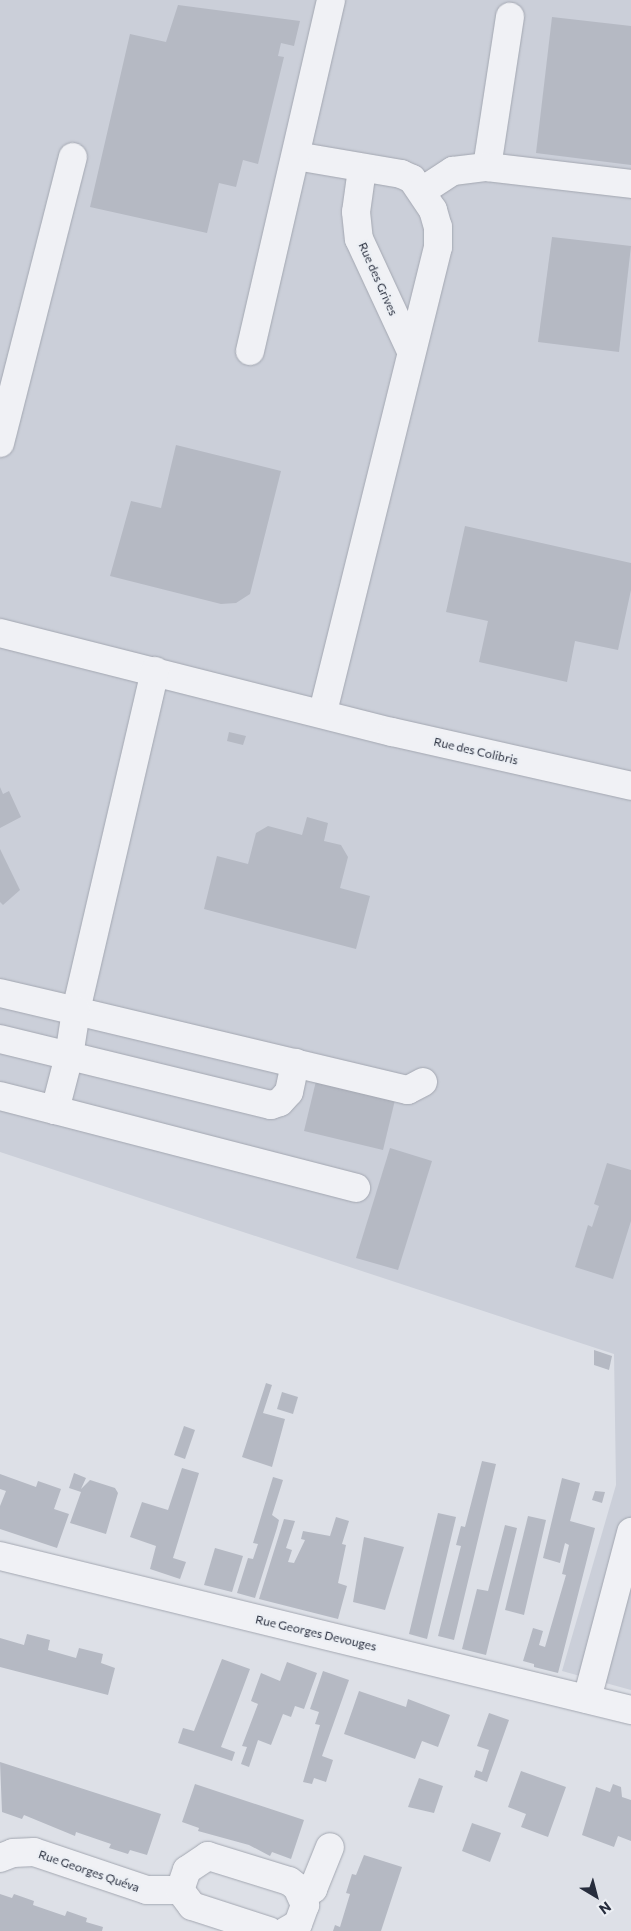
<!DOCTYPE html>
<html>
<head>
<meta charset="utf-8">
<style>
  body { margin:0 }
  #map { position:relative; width:631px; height:1931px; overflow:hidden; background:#dde0e7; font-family:Commissioner,sans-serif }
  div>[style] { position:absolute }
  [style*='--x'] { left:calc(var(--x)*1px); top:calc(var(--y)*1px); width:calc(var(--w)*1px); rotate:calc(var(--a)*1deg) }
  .built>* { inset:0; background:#cbcfd9 }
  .building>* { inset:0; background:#b5b9c3 }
  .roads { filter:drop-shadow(0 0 1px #a3a7b1) drop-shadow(0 0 1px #a3a7b1) }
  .minor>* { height:28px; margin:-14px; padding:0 14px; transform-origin:14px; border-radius:14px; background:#f0f1f5 }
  span { translate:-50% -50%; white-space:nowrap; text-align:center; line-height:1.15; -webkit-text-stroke:4.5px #eceff4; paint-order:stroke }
  .street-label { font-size:12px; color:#272d3d }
  .north { position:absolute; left:571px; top:1871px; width:50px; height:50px; -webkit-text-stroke:4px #eceff4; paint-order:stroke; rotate:143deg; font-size:14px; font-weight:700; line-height:20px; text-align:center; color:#272d3d }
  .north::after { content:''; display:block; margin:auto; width:18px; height:22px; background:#272d3d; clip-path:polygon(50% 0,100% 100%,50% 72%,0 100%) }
</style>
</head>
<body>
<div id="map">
  <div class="built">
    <div style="clip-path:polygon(0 0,631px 0,631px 1690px,562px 1671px,616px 1485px,614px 1354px,0 1152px)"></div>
  </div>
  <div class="building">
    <div style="clip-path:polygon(178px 5px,300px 21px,294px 46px,281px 43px,278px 56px,284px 57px,258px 164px,243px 160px,236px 187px,219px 183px,207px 233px,90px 207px,130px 34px,166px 42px)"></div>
    <div style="clip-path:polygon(552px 17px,631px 26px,631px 165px,536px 153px)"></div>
    <div style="clip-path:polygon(552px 237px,631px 246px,619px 352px,538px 342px)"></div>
    <div style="clip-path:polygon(176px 445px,281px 471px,250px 594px,236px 603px,221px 604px,110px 576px,131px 501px,161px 508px)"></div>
    <div style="clip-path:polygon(465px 526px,631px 563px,631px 590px,618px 650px,575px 641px,567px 682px,479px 662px,488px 621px,446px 612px)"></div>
    <div style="clip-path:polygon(229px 732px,246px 736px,243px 745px,227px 741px)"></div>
    <div style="clip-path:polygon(0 787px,3px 794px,9px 791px,21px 817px,0 828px)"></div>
    <div style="clip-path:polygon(307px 817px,328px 823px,324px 841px,341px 845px,348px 857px,340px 888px,370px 896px,356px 949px,204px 909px,217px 856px,248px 864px,256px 833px,268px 826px,302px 835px)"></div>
    <div style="clip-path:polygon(0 849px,20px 890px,3px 905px,0 902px)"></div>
    <div style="clip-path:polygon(316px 1081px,395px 1100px,383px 1150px,304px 1131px)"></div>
    <div style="clip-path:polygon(390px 1148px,432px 1161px,398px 1270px,356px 1258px)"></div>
    <div style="clip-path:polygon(607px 1163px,631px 1170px,631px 1221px,613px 1279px,575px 1267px,588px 1225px,592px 1227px,599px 1206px,594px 1204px)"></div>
    <div style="clip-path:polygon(594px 1350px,612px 1356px,609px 1370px,594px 1365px)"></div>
    <div style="clip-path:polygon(266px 1383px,272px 1385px,263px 1413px,285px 1419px,272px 1467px,242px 1457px)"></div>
    <div style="clip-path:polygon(282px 1392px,298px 1397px,293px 1414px,277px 1409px)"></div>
    <div style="clip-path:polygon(184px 1426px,195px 1430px,185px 1459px,174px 1455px)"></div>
    <div style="clip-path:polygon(482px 1461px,496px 1464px,454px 1640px,438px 1636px,461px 1546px,456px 1545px,461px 1526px,465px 1527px)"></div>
    <div style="clip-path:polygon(182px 1468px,199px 1473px,173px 1558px,186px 1562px,180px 1579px,150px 1569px,156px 1546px,130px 1537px,142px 1502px,168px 1510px)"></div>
    <div style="clip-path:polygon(74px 1473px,86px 1478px,81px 1489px,90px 1480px,115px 1488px,118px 1493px,106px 1534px,70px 1523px,81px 1492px,69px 1488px)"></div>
    <div style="clip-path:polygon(0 1474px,36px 1487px,38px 1481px,61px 1489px,54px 1509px,69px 1514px,57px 1548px,0 1529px,0 1506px,6px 1491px,0 1489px)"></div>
    <div style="clip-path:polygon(273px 1477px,283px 1480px,272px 1515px,279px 1520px,277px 1528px,255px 1598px,237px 1593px,248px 1558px,253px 1559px,258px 1544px,253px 1543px)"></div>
    <div style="clip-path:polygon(562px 1478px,580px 1483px,570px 1521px,595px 1528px,558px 1673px,534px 1667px,534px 1664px,523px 1661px,533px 1628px,543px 1631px,539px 1645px,545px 1647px,566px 1575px,562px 1574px,569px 1545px,565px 1543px,560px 1563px,543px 1558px)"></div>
    <div style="clip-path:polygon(595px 1491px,605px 1492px,602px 1503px,592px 1500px)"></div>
    <div style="clip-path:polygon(438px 1513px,456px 1517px,427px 1639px,409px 1634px)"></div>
    <div style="clip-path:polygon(528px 1516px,546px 1520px,524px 1615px,505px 1610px)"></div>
    <div style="clip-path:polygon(336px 1517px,349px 1521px,342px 1544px,346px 1545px,338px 1583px,347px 1586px,338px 1619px,259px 1599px,284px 1519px,295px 1521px,286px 1548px,292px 1550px,288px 1562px,294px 1563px,305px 1540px,301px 1539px,303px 1531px,330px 1536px)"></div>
    <div style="clip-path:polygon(505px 1525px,517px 1528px,486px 1655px,462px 1649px,477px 1589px,488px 1591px)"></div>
    <div style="clip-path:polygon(364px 1537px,404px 1547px,385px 1610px,353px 1602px)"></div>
    <div style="clip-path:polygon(215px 1548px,243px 1556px,232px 1592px,204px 1585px)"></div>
    <div style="clip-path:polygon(27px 1634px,50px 1640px,48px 1650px,76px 1658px,79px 1648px,103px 1654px,101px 1663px,115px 1668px,108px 1695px,0 1667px,0 1638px,24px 1645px)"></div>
    <div style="clip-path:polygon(222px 1659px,250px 1669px,221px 1747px,235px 1752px,232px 1761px,178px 1743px,183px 1728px,194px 1731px)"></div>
    <div style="clip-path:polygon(287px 1662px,317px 1673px,304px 1709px,295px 1706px,291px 1717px,283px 1714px,271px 1745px,258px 1740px,249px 1767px,241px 1764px,247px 1747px,242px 1746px,258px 1704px,251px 1701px,261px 1673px,280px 1681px)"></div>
    <div style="clip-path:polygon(323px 1671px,349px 1680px,322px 1756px,333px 1760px,326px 1782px,314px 1778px,312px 1784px,303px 1782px,320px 1725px,315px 1724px,319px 1712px,310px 1709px)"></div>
    <div style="clip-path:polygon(359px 1691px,406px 1707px,408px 1699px,450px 1715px,438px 1747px,422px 1741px,415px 1759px,344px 1734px)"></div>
    <div style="clip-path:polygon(489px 1713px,509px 1720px,487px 1782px,474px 1777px,476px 1770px,482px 1772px,489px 1750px,477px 1746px)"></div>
    <div style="clip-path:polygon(0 1762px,161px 1814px,147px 1855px,130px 1850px,128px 1854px,109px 1848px,111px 1844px,76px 1832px,75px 1836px,24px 1815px,22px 1819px,2px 1812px)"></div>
    <div style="clip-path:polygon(521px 1771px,566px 1787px,548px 1837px,521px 1827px,526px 1814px,508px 1807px)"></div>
    <div style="clip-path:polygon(419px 1778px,443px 1786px,434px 1813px,408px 1807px)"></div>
    <div style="clip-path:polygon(195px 1784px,304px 1820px,291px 1859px,272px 1852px,270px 1856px,249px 1845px,198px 1831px,199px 1828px,182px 1822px)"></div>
    <div style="clip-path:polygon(613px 1784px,621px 1787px,622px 1797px,631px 1800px,631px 1841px,618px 1836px,614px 1847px,582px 1835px,596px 1787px,610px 1792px)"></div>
    <div style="clip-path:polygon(472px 1823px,501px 1833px,490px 1862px,462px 1851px)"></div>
    <div style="clip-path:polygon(364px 1855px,402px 1867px,381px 1931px,333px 1931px,335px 1925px,340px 1927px,350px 1894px,346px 1893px,352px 1874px,356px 1875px)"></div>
    <div style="clip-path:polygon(0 1894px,12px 1898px,14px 1894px,34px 1901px,33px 1905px,65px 1916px,67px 1911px,87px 1918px,86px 1922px,103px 1927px,102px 1931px,0 1931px)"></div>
  </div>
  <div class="roads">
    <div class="minor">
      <div style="--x:296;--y:156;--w:107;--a:9.7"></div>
      <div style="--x:401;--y:174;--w:12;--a:24"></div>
      <div style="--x:412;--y:179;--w:37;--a:56"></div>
      <div style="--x:433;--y:210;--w:18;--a:74"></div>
      <div style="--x:438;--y:227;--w:20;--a:90"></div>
      <div style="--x:438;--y:247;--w:480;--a:103.9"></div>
      <div style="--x:487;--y:167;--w:152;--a:-81.3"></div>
      <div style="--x:362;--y:169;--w:43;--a:97.9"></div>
      <div style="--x:356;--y:212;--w:27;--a:84"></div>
      <div style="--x:359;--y:239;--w:123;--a:65.1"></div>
      <div style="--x:422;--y:191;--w:37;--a:-33"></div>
      <div style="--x:453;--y:171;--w:34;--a:-7"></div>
      <div style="--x:487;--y:167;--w:145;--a:6.7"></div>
      <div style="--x:250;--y:351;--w:360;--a:-77"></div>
      <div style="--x:0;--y:443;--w:295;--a:-75.7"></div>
      <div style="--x:0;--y:633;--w:404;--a:14.2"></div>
      <div style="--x:392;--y:732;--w:245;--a:12.7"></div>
      <div style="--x:155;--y:671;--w:349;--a:103.1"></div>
      <div style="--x:76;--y:1011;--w:341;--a:13.4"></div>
      <div style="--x:408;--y:1090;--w:17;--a:-28"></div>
      <div style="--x:0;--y:993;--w:78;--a:13.3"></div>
      <div style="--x:76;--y:1011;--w:46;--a:98.8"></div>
      <div style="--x:69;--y:1056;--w:56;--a:104.5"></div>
      <div style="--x:55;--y:1110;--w:311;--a:14.5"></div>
      <div style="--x:0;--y:1039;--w:279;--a:13.7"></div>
      <div style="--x:271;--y:1105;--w:9;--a:-18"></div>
      <div style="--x:280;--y:1102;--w:13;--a:-48"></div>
      <div style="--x:289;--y:1092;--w:30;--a:-78"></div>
      <div style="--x:0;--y:1096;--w:57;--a:14.3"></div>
      <div style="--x:0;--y:1556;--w:650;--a:13.72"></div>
      <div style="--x:587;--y:1699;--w:173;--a:-75.2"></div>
      <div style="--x:0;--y:1858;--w:14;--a:-21"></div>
      <div style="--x:13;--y:1853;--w:21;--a:-3"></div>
      <div style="--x:34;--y:1852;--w:119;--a:18.6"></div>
      <div style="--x:147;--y:1890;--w:33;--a:0"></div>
      <div style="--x:303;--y:1895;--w:12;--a:-31"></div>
      <div style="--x:313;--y:1889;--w:45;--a:-68"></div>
      <div style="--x:269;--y:1931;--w:81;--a:-162"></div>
      <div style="--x:192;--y:1906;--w:20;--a:-127"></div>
      <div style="--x:180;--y:1890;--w:21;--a:-71"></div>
      <div style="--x:187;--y:1870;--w:25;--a:-34"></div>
      <div style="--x:208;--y:1856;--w:85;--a:17.2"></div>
      <div style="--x:289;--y:1881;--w:10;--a:37"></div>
      <div style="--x:297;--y:1887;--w:20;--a:66"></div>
      <div style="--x:305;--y:1905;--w:20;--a:110"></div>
      <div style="--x:298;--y:1924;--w:14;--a:150"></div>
    </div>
  </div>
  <div class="street-label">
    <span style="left:378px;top:279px;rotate:66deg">Rue des Grives</span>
    <span style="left:476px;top:751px;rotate:13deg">Rue des Colibris</span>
    <span style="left:316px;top:1633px;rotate:13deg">Rue Georges Devouges</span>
    <span style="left:89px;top:1871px;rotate:19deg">Rue Georges Quéva</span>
  </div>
  <div class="north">N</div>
</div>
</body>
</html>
